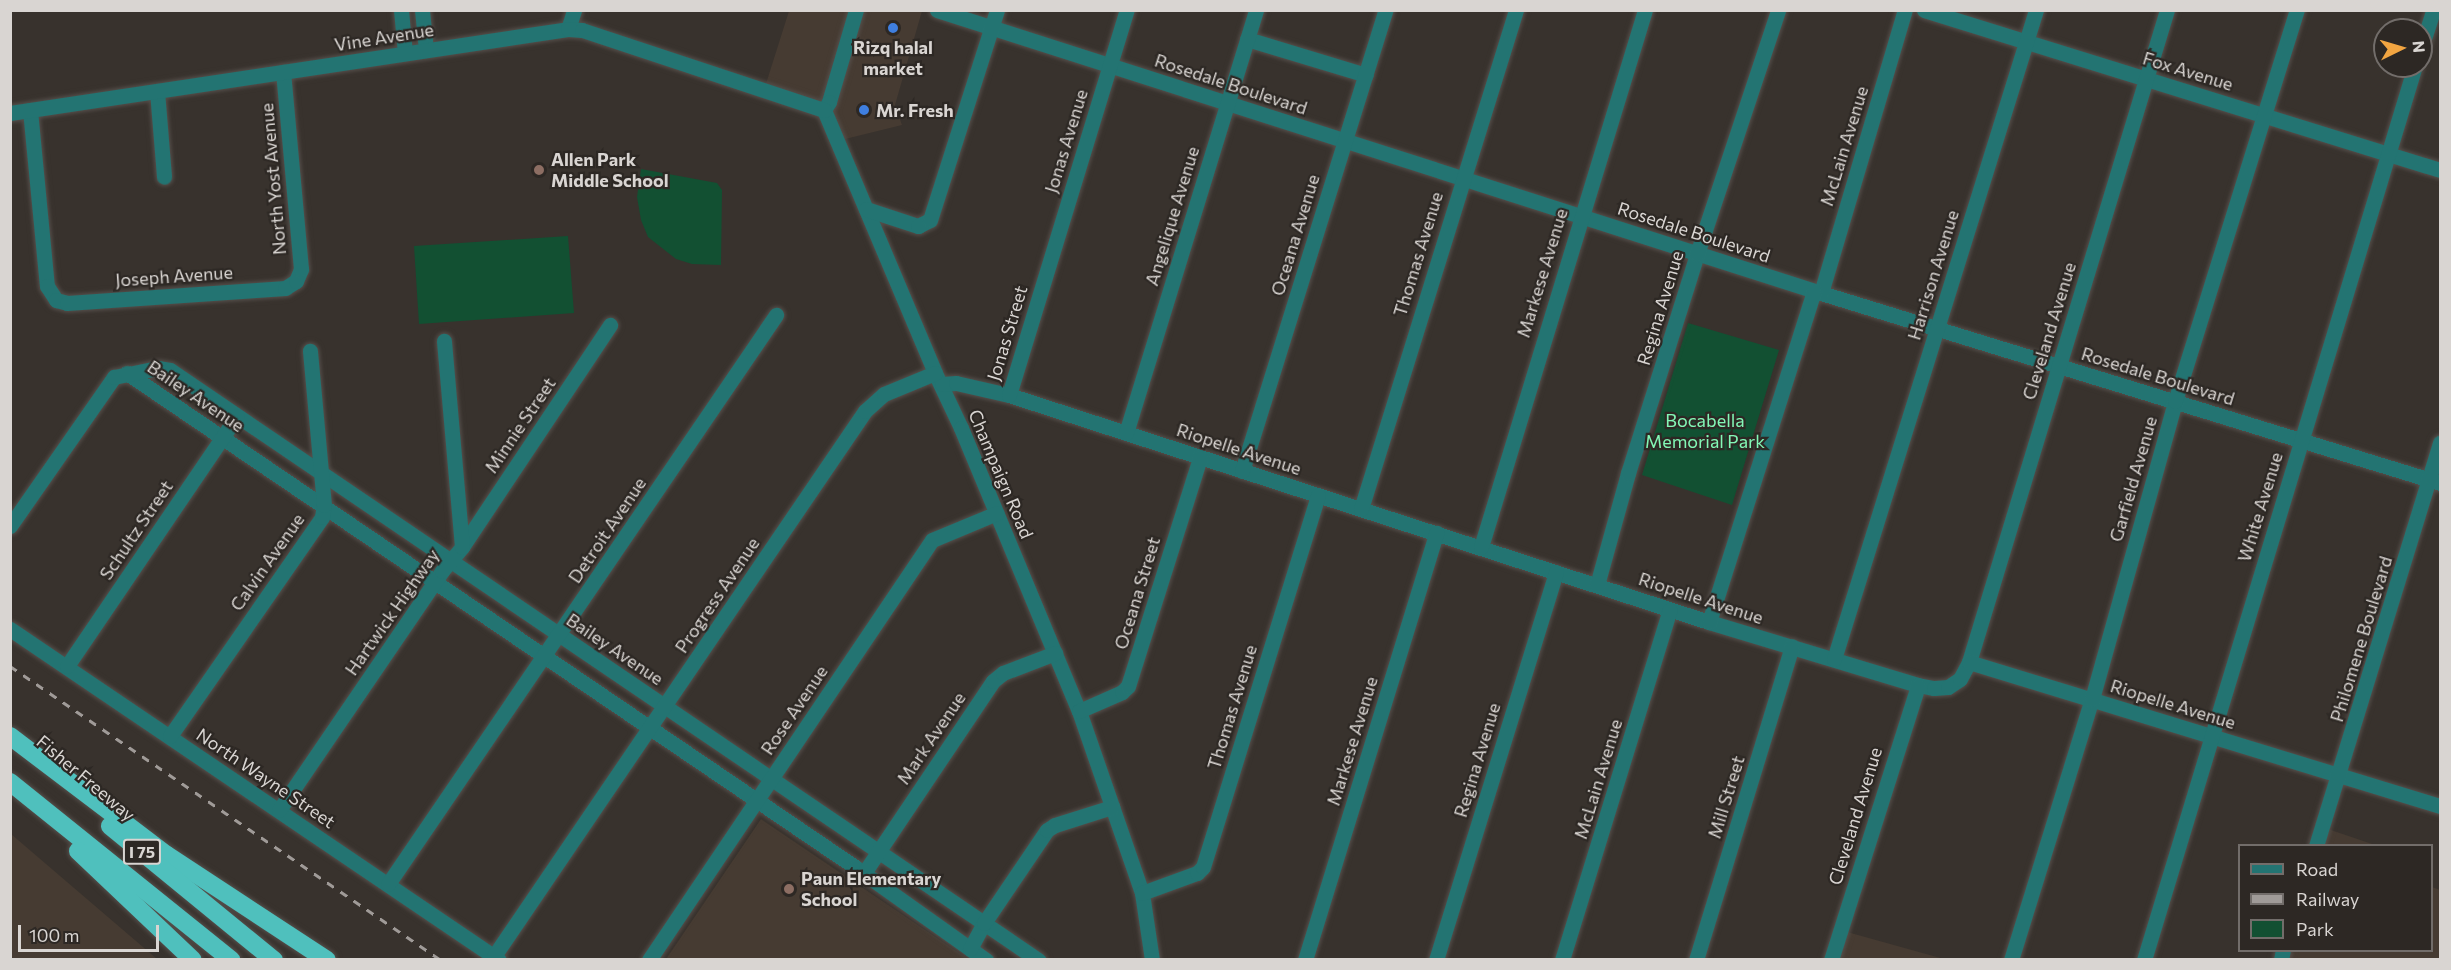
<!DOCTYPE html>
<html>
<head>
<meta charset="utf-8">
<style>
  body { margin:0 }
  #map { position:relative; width:2451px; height:970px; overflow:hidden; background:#38322d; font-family:Commissioner,sans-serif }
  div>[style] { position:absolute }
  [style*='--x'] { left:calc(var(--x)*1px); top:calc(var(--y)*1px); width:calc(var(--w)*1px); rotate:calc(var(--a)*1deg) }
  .built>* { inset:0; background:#463b32 }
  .green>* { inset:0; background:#125032 }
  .roads { filter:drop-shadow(0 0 2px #554f4b) drop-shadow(0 0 2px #554f4b) }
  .minor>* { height:15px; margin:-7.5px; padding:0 7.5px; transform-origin:7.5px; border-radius:7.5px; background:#237472 }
  .highway>* { height:18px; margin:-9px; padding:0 9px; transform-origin:9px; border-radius:9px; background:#4fc0bd }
  .rail>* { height:3px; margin-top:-1.5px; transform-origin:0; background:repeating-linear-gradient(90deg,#a09b98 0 8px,transparent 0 16px) }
  .dots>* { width:16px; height:16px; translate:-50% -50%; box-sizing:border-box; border:3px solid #2d2824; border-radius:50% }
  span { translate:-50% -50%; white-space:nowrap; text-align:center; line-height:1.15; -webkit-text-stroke:4.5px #2d2824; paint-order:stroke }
  .shield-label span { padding:2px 4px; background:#2d2824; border:2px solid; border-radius:4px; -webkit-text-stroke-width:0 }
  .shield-label { font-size:16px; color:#d9d5d2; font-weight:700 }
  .street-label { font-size:18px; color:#d9d5d2 }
  .poi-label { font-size:18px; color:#d9d5d2; font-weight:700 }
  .left { translate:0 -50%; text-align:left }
  .park-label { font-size:18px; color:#83f7b6 }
  .frame { position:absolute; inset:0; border:12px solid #d9d5d2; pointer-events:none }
  .legend { position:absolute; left:2238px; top:844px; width:195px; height:108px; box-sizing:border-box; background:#2d2824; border:2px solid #726d6a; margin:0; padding:8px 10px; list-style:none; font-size:18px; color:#d9d5d2 }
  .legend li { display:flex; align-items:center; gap:12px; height:30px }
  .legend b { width:30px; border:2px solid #726d6a }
  .north { position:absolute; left:2373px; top:18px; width:60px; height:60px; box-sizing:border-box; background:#2d2824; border:2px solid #726d6a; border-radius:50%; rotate:85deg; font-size:16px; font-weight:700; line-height:24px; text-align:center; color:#d9d5d2 }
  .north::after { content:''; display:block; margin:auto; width:21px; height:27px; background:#f2a541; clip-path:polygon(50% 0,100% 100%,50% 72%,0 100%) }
  .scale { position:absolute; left:18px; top:925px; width:141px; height:27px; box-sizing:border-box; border:3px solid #d9d5d2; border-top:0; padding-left:8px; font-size:18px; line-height:21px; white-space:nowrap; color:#d9d5d2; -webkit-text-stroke:4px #2d2824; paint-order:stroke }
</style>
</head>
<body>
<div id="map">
  <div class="built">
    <div style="clip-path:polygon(789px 11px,922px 11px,895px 105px,902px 125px,837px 141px,824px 110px,764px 90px)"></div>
    <div style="clip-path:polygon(761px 819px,968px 959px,666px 959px)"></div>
    <div style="clip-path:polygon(2322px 827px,2375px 845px,2316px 846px)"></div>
    <div style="clip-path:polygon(11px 834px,157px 959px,11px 959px)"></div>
    <div style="clip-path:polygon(2432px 887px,2440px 890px,2440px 959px,2281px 960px,2284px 951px,2432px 950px)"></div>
    <div style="clip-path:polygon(1840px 930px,1944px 959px,1831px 960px)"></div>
  </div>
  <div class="green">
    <div style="clip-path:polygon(641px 169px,717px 183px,722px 190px,721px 265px,692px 264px,676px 259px,648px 237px,641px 220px,637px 197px)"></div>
    <div style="clip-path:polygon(568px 236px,574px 313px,419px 324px,414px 246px)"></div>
    <div style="clip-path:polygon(1688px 323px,1779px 350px,1732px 505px,1642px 475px)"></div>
  </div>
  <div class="roads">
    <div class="minor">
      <div style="--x:401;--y:10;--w:43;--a:84.7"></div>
      <div style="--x:422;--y:10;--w:40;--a:84.3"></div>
      <div style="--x:856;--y:10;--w:96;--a:106.4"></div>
      <div style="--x:829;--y:102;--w:9;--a:122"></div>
      <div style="--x:824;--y:110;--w:285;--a:67.1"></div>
      <div style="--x:935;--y:373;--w:61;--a:64.7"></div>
      <div style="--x:961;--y:428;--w:307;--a:67.4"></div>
      <div style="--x:1079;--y:711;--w:193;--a:70.9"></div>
      <div style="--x:1142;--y:893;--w:68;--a:81.5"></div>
      <div style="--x:937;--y:10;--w:928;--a:17.75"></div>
      <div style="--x:1821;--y:293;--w:648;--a:17.06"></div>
      <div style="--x:1924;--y:10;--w:540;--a:17.23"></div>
      <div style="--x:568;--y:29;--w:20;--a:-72"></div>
      <div style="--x:1247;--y:39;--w:124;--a:16.8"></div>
      <div style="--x:2421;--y:48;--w:40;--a:-72"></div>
      <div style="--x:157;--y:91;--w:86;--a:85.3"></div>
      <div style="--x:30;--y:110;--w:177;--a:84.5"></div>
      <div style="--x:47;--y:286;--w:17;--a:57"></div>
      <div style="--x:56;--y:300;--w:11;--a:15"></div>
      <div style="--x:67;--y:303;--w:219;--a:-3.9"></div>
      <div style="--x:285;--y:288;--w:13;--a:-32"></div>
      <div style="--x:296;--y:281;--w:13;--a:-67"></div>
      <div style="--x:301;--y:269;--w:198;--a:-95.2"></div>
      <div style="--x:10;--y:113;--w:564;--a:-8.56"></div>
      <div style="--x:568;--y:29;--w:14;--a:4"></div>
      <div style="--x:582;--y:30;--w:255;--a:18.3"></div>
      <div style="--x:866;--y:209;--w:55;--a:18.1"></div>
      <div style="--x:918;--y:226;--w:13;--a:-27"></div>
      <div style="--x:930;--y:220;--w:220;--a:-72.3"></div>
      <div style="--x:1821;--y:293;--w:295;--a:-73.5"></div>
      <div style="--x:127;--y:373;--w:880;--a:34.16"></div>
      <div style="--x:855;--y:867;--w:161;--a:35.4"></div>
      <div style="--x:942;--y:384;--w:14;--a:-4"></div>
      <div style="--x:956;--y:383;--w:54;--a:12.8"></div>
      <div style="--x:1009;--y:395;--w:736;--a:17.97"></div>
      <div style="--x:1709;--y:622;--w:218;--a:16.8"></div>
      <div style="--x:1918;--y:685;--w:16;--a:11"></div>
      <div style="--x:1934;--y:688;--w:14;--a:-4"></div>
      <div style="--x:1948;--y:687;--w:14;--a:-34"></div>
      <div style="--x:1960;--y:679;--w:19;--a:-62"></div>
      <div style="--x:1969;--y:662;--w:681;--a:-73.11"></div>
      <div style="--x:1009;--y:395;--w:403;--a:-73"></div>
      <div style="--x:1126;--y:433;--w:443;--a:-72.9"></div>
      <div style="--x:1242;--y:471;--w:483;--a:-72.7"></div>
      <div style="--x:1361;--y:509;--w:523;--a:-72.74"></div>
      <div style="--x:10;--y:526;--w:182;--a:-55.1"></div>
      <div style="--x:114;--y:377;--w:45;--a:-11.6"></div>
      <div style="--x:158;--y:368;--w:12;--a:9"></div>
      <div style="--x:170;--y:370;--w:1050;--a:34.2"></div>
      <div style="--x:462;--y:547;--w:267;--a:-56.3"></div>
      <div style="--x:1481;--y:547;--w:561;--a:-73.02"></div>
      <div style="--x:1597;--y:585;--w:116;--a:-74.5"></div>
      <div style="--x:1628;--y:473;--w:230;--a:-72.5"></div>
      <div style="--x:1697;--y:254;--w:257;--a:-71.6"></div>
      <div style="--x:1709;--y:622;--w:347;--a:-72.4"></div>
      <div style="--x:10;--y:629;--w:590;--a:34.09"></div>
      <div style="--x:1834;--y:659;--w:680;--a:-72.71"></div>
      <div style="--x:1969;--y:662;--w:493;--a:17"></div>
      <div style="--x:67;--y:666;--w:302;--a:-55.8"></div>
      <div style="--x:1079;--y:711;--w:47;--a:-23.8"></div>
      <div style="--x:1122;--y:692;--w:8;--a:-45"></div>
      <div style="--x:1128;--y:686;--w:240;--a:-72.5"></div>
      <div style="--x:170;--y:736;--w:267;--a:-55.2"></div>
      <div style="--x:322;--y:517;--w:12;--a:-81"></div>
      <div style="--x:324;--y:505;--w:155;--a:-95.2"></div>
      <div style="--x:279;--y:810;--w:289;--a:-55.7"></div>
      <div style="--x:442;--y:571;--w:31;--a:-50"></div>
      <div style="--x:462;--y:547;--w:207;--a:-95"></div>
      <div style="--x:2316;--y:846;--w:422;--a:-72.9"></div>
      <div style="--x:864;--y:873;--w:231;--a:-56.1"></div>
      <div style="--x:993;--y:681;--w:13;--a:-39"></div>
      <div style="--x:1003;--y:673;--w:56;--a:-21"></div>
      <div style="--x:388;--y:884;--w:689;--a:-55.71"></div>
      <div style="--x:1142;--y:893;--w:59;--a:-20"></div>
      <div style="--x:1197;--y:873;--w:8;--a:-45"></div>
      <div style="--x:1203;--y:867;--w:389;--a:-72.8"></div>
      <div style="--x:970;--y:949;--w:30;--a:-62"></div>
      <div style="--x:984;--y:923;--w:112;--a:-55.9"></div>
      <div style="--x:1047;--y:830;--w:9;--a:-32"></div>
      <div style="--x:1055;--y:825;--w:60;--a:-17.5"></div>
      <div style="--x:494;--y:956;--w:659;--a:-55.76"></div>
      <div style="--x:865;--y:411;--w:25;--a:-42"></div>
      <div style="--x:884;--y:394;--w:55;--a:-22.4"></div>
      <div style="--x:649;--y:960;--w:506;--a:-56.03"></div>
      <div style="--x:932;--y:540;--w:70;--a:-22.6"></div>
      <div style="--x:1305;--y:960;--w:447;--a:-72.9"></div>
      <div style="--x:1436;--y:960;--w:406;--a:-72.8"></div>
      <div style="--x:1562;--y:960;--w:366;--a:-72.9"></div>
      <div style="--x:1696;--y:960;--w:328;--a:-73"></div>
      <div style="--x:1831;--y:960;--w:288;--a:-72.4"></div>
      <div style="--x:2011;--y:960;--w:273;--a:-72.8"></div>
      <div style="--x:2092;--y:699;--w:309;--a:-74.4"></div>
      <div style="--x:2175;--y:401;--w:410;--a:-72.7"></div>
      <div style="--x:2144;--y:960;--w:934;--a:-73.14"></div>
      <div style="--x:2281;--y:960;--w:10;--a:-79"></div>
    </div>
    <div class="highway">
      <div style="--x:10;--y:736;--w:197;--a:37.2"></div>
      <div style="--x:167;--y:855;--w:191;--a:33.3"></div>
      <div style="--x:10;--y:782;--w:284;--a:38.8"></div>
      <div style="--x:110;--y:826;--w:212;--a:39.3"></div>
      <div style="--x:78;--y:851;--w:158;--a:43.5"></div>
    </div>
  </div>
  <div class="rail">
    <div style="--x:10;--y:666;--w:522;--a:34.3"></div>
  </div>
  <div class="dots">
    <div style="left:893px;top:28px;background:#3f7fe0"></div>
    <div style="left:864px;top:110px;background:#3f7fe0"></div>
    <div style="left:539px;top:170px;background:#8d6e63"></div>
    <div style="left:789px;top:889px;background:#8d6e63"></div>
  </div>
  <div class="shield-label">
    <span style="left:142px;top:852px">I 75</span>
  </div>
  <div class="street-label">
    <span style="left:384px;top:37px;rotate:-9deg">Vine Avenue</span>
    <span style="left:2188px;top:71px;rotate:17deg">Fox Avenue</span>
    <span style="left:1231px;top:84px;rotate:18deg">Rosedale Boulevard</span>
    <span style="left:1066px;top:141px;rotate:-73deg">Jonas Avenue</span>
    <span style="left:1844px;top:146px;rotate:-73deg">McLain Avenue</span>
    <span style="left:273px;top:179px;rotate:-95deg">North Yost Avenue</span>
    <span style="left:1172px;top:216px;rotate:-73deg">Angelique Avenue</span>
    <span style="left:1694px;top:232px;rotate:18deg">Rosedale Boulevard</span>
    <span style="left:1295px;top:235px;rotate:-73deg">Oceana Avenue</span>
    <span style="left:1418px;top:254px;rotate:-73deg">Thomas Avenue</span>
    <span style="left:1542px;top:273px;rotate:-73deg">Markese Avenue</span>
    <span style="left:1933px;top:275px;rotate:-73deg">Harrison Avenue</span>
    <span style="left:174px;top:276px;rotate:-4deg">Joseph Avenue</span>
    <span style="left:1660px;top:308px;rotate:-73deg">Regina Avenue</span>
    <span style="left:2049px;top:331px;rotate:-73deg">Cleveland Avenue</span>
    <span style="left:1007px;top:333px;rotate:-73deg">Jonas Street</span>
    <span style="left:2158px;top:376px;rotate:17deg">Rosedale Boulevard</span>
    <span style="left:196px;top:396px;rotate:34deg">Bailey Avenue</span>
    <span style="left:520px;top:425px;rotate:-56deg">Minnie Street</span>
    <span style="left:1239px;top:449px;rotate:18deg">Riopelle Avenue</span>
    <span style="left:1001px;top:474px;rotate:67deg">Champaign Road</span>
    <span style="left:2133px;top:479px;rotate:-74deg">Garfield Avenue</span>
    <span style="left:2260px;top:507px;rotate:-73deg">White Avenue</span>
    <span style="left:136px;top:530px;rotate:-56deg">Schultz Street</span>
    <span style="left:607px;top:530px;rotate:-56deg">Detroit Avenue</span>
    <span style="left:267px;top:562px;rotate:-55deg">Calvin Avenue</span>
    <span style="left:1137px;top:593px;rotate:-73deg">Oceana Street</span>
    <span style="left:717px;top:595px;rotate:-56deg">Progress Avenue</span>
    <span style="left:1701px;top:598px;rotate:18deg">Riopelle Avenue</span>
    <span style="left:392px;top:612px;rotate:-55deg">Hartwick Highway</span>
    <span style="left:2361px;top:639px;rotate:-73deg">Philomene Boulevard</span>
    <span style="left:615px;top:649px;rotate:34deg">Bailey Avenue</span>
    <span style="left:2173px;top:704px;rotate:17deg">Riopelle Avenue</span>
    <span style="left:1232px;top:707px;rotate:-73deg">Thomas Avenue</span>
    <span style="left:794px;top:710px;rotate:-56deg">Rose Avenue</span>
    <span style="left:931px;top:738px;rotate:-56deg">Mark Avenue</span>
    <span style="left:1352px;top:741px;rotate:-73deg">Markese Avenue</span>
    <span style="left:1477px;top:760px;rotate:-73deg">Regina Avenue</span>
    <span style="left:86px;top:778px;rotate:40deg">Fisher Freeway</span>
    <span style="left:266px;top:778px;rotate:34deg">North Wayne Street</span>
    <span style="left:1598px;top:779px;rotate:-73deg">McLain Avenue</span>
    <span style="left:1726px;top:797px;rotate:-73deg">Mill Street</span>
    <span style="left:1855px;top:816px;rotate:-73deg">Cleveland Avenue</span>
  </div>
  <div class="poi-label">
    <span style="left:893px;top:58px">Rizq halal<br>market</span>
    <span class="left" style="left:876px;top:110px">Mr. Fresh</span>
    <span class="left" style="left:551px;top:170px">Allen Park<br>Middle School</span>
    <span class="left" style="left:801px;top:889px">Paun Elementary<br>School</span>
  </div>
  <div class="park-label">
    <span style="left:1705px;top:431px">Bocabella<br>Memorial Park</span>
  </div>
  <div class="frame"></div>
  <ul class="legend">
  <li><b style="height:8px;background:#237472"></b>Road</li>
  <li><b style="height:8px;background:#a09b98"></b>Railway</li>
  <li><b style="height:16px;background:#125032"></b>Park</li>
  </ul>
  <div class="north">N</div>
  <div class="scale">100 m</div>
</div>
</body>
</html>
